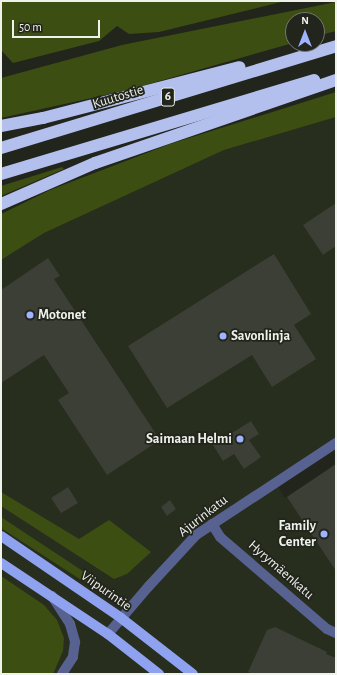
<!DOCTYPE html>
<html>
<head>
<meta charset="utf-8">
<style>
  body { margin:0 }
  #map { position:relative; width:337px; height:675px; overflow:hidden; background:#22251c; font-family:"Alegreya Sans",sans-serif }
  div>[style] { position:absolute }
  [style*='--x'] { left:calc(var(--x)*1px); top:calc(var(--y)*1px); width:calc(var(--w)*1px); rotate:calc(var(--a)*1deg) }
  .built>* { inset:0; background:#282e1e }
  .green>* { inset:0; background:#3c4e12 }
  .building>* { inset:0; background:#3b3f35 }
  .minor>* { height:10px; margin:-5px; padding:0 5px; transform-origin:5px; border-radius:5px; background:#576291 }
  .major>* { height:10px; margin:-5px; padding:0 5px; transform-origin:5px; border-radius:5px; background:#8fa2f0 }
  .highway>* { height:12px; margin:-6px; padding:0 6px; transform-origin:6px; border-radius:6px; background:#b3c0ee }
  .dots>* { width:11px; height:11px; translate:-50% -50%; box-sizing:border-box; border:2px solid #22251c; border-radius:50% }
  span { translate:-50% -50%; white-space:nowrap; text-align:center; line-height:1.15; -webkit-text-stroke:3.5px #22251c; paint-order:stroke }
  .shield-label span { padding:1px 3px; background:#22251c; border:1px solid; border-radius:3px; -webkit-text-stroke-width:0 }
  .shield-label { font-size:13px; color:#eff2eb; font-weight:700 }
  .street-label { font-size:14px; color:#eff2eb }
  .poi-label { font-size:14px; color:#eff2eb; font-weight:700 }
  .left { translate:0 -50%; text-align:left }
  .right { translate:-100% -50%; text-align:right }
  .frame { position:absolute; inset:0; border:2px solid #eff2eb; pointer-events:none }
  .north { position:absolute; left:285px; top:12px; width:40px; height:40px; box-sizing:border-box; background:#22251c; border:1px solid #74776f; border-radius:50%; rotate:0deg; font-size:11px; font-weight:700; line-height:16px; text-align:center; color:#eff2eb }
  .north::after { content:''; display:block; margin:auto; width:14px; height:18px; background:#a0b3fd; clip-path:polygon(50% 0,100% 100%,50% 72%,0 100%) }
  .scale { position:absolute; left:12px; top:20px; width:88px; height:18px; box-sizing:border-box; border:2px solid #eff2eb; border-top:0; padding-left:5px; font-size:12px; line-height:14px; white-space:nowrap; color:#eff2eb; -webkit-text-stroke:3px #22251c; paint-order:stroke }
</style>
</head>
<body>
<div id="map">
  <div class="built">
    <div style="clip-path:polygon(336px 117px,336px 443px,275px 482px,285px 498px,336px 464px,336px 674px,1px 674px,1px 260px,44px 233px,224px 150px)"></div>
  </div>
  <div class="green">
    <div style="clip-path:polygon(1px 1px,285px 1px,159px 32px,129px 34px,117px 26px,99px 41px,13px 63px,1px 50px)"></div>
    <div style="clip-path:polygon(336px 2px,336px 31px,317px 36px,317px 20px,293px 20px,293px 43px,128px 90px,1px 118px,1px 78px,122px 45px)"></div>
    <div style="clip-path:polygon(336px 92px,336px 117px,224px 150px,44px 233px,1px 260px,1px 214px,50px 190px,170px 144px)"></div>
    <div style="clip-path:polygon(62px 167px,64px 169px,1px 196px,1px 186px)"></div>
    <div style="clip-path:polygon(1px 492px,79px 539px,109px 520px,151px 552px,127px 574px,114px 579px,1px 506px)"></div>
    <div style="clip-path:polygon(1px 517px,113px 591px,116px 595px,106px 594px,89px 585px,1px 528px)"></div>
    <div style="clip-path:polygon(1px 576px,44px 605px,57px 620px,64px 638px,63px 651px,53px 674px,1px 674px)"></div>
  </div>
  <div class="building">
    <div style="clip-path:polygon(336px 203px,336px 246px,323px 255px,303px 225px)"></div>
    <div style="clip-path:polygon(274px 254px,311px 314px,294px 325px,316px 359px,272px 387px,252px 355px,167px 408px,128px 346px)"></div>
    <div style="clip-path:polygon(48px 258px,60px 276px,54px 279px,160px 440px,107px 475px,58px 400px,69px 393px,44px 355px,1px 383px,1px 290px)"></div>
    <div style="clip-path:polygon(251px 421px,259px 434px,249px 440px,261px 457px,244px 469px,234px 454px,223px 461px,213px 445px)"></div>
    <div style="clip-path:polygon(336px 464px,336px 571px,287px 497px)"></div>
    <div style="clip-path:polygon(68px 487px,78px 503px,61px 513px,51px 498px)"></div>
    <div style="clip-path:polygon(170px 500px,176px 509px,167px 516px,161px 507px)"></div>
    <div style="clip-path:polygon(275px 627px,327px 652px,326px 654px,336px 658px,336px 674px,253px 674px,248px 672px,267px 630px)"></div>
  </div>
  <div class="minor">
    <div style="--x:212;--y:524;--w:15;--a:58"></div>
    <div style="--x:220;--y:537;--w:141;--a:40.7"></div>
    <div style="--x:327;--y:629;--w:10;--a:24"></div>
    <div style="--x:52;--y:596;--w:33;--a:57"></div>
    <div style="--x:70;--y:624;--w:19;--a:74"></div>
    <div style="--x:75;--y:642;--w:15;--a:98"></div>
    <div style="--x:73;--y:657;--w:20;--a:123"></div>
    <div style="--x:108;--y:634;--w:63;--a:-49.5"></div>
    <div style="--x:149;--y:586;--w:69;--a:-47.3"></div>
    <div style="--x:196;--y:535;--w:168;--a:-33.3"></div>
  </div>
  <div class="major">
    <div style="--x:1;--y:536;--w:145;--a:34.3"></div>
    <div style="--x:121;--y:618;--w:91;--a:37.9"></div>
    <div style="--x:1;--y:563;--w:128;--a:33.6"></div>
    <div style="--x:108;--y:634;--w:65;--a:38.1"></div>
  </div>
  <div class="highway">
    <div style="--x:1;--y:126;--w:43;--a:-10.8"></div>
    <div style="--x:43;--y:118;--w:203;--a:-14.5"></div>
    <div style="--x:1;--y:148;--w:350;--a:-16.9"></div>
    <div style="--x:1;--y:174;--w:327;--a:-16.7"></div>
    <div style="--x:1;--y:204;--w:103;--a:-23.6"></div>
    <div style="--x:95;--y:163;--w:255;--a:-19"></div>
  </div>
  <div class="dots">
    <div style="left:30px;top:315px;background:#a0b3fd"></div>
    <div style="left:223px;top:336px;background:#a0b3fd"></div>
    <div style="left:240px;top:439px;background:#a0b3fd"></div>
    <div style="left:324px;top:534px;background:#a0b3fd"></div>
  </div>
  <div class="shield-label">
    <span style="left:168px;top:97px">6</span>
  </div>
  <div class="street-label">
    <span style="left:118px;top:97px;rotate:-17deg">Kuutostie</span>
    <span style="left:203px;top:516px;rotate:-38deg">Ajurinkatu</span>
    <span style="left:281px;top:570px;rotate:41deg">Hyrymäenkatu</span>
    <span style="left:106px;top:591px;rotate:35deg">Viipurintie</span>
  </div>
  <div class="poi-label">
    <span class="left" style="left:38px;top:315px">Motonet</span>
    <span class="left" style="left:231px;top:336px">Savonlinja</span>
    <span class="right" style="left:232px;top:439px">Saimaan Helmi</span>
    <span class="right" style="left:316px;top:534px">Family<br>Center</span>
  </div>
  <div class="frame"></div>
  <div class="north">N</div>
  <div class="scale">50 m</div>
</div>
</body>
</html>
